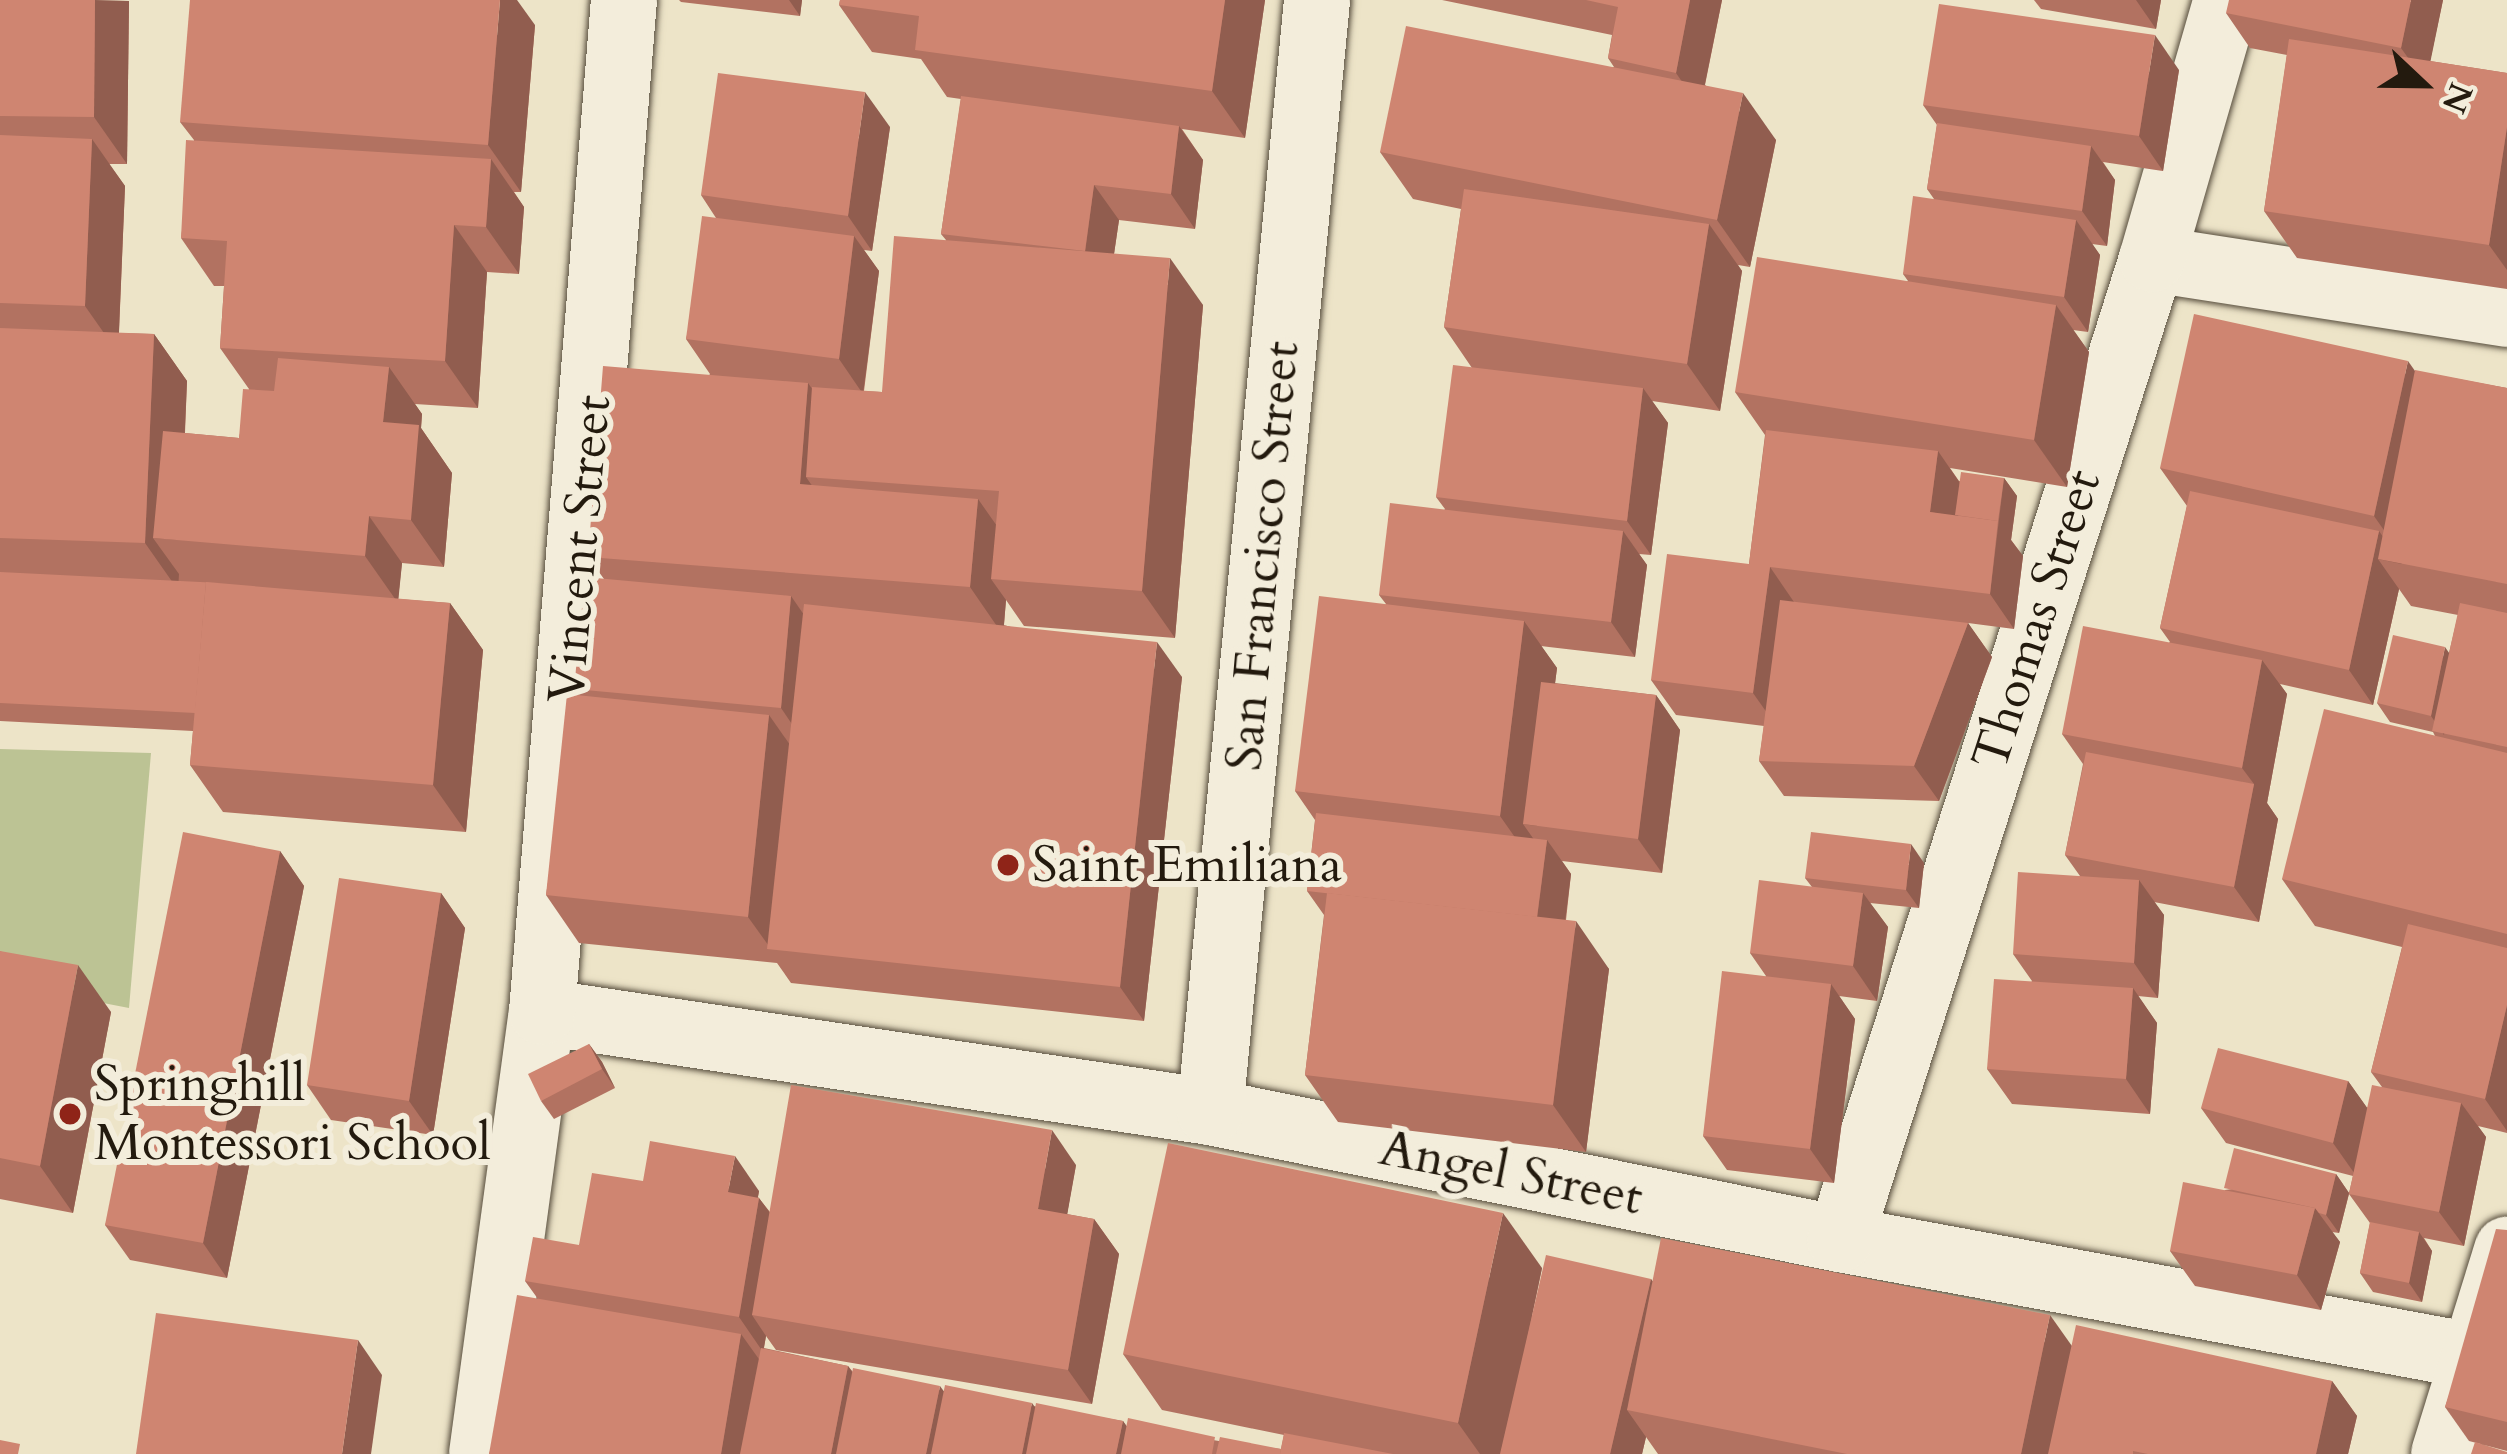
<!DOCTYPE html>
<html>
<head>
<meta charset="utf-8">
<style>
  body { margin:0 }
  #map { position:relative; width:2507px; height:1454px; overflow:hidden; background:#ede4c8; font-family:Cardo,serif }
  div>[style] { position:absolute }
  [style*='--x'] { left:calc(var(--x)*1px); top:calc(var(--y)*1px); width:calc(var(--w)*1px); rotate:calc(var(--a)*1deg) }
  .green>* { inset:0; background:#bcc394 }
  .roads { filter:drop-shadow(0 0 3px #564c3c) drop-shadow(0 0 3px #564c3c) }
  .minor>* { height:66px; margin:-33px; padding:0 33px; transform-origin:33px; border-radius:33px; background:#f3eddb }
  .wall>* { inset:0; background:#b27261 }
  .shaded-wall>* { inset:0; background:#915d4f }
  .building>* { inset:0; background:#cf8571 }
  .dots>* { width:33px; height:33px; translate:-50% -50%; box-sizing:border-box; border:6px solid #f3eddb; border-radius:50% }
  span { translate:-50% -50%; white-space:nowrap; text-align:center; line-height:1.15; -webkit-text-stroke:12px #f3eddb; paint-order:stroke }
  .street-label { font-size:51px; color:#231a0e }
  .poi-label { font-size:51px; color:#231a0e }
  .left { translate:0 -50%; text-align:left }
  .north { position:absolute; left:2363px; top:24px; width:120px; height:120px; -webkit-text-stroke:9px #f3eddb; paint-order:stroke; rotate:112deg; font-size:33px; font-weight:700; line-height:48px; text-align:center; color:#231a0e }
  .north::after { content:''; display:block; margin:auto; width:42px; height:54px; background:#231a0e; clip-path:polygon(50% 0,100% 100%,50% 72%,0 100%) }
</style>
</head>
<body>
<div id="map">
  <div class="green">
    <div style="clip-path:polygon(0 749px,151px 753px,129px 1008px,0 983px)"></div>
  </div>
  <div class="roads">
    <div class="minor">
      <div style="--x:2152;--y:259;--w:359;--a:8.8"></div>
      <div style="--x:542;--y:1012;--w:675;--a:8.51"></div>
      <div style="--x:1210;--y:1112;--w:643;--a:11.4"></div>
      <div style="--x:1840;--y:1239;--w:648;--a:10.49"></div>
      <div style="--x:1210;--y:1112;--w:1117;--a:-84.5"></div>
      <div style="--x:1840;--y:1239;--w:1028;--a:-72.34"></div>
      <div style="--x:2152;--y:259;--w:270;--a:-73.9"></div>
      <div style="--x:482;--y:1454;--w:446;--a:-82.3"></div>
      <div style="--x:542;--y:1012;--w:1015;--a:-85.37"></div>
      <div style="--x:2444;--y:1454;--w:214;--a:-72.8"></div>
    </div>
  </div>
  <div class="wall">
    <div style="clip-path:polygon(0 0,129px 1px,127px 164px,109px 164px,125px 186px,119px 333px,154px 334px,187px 381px,185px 433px,239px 438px,249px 389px,220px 348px,224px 286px,214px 286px,181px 238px,194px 140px,180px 122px,535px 25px,521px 192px,514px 192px,524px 207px,519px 274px,487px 272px,478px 408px,415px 404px,422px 414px,421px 428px,452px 473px,444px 567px,402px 563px,398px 599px,450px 603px,483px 650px,466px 832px,223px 812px,190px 765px,193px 731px,0 721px)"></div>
    <div style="clip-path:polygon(679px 0,802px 0,800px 16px,681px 2px)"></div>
    <div style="clip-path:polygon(840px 0,1265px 0,1245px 138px,1182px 129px,1203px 160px,1195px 229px,1119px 220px,1114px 254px,1203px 305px,1175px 638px,1024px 626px,1006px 600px,1004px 625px,1182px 677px,1144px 1021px,791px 983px,777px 963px,579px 943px,546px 895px,577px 695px,574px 689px,604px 579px,588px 557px,710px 374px,686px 339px,716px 218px,701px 195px,890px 127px,872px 251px,864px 250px,879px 271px,864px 391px,882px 392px,946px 240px,941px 234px,961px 99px,947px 97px,921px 59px,872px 52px,839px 5px)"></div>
    <div style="clip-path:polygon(1442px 0,1722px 0,1705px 85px,1776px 140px,1750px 267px,1738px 265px,1742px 271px,1720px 411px,1652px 401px,1668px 423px,1651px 555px,1639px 554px,1647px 565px,1635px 657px,1541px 646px,1557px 668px,1555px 683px,1656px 695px,1680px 730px,1662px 873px,1562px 861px,1571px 874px,1566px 920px,1609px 969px,1586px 1152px,1338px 1122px,1305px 1075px,1324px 915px,1307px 891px,1315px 820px,1295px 791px,1386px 604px,1379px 595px,1445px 509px,1436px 497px,1472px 368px,1444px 327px,1461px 209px,1413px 199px,1380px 152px,1614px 67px,1608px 58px,1612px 35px)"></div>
    <div style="clip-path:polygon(2034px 0,2161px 0,2156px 29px,2041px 9px)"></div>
    <div style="clip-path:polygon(2443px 0,2430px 61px,2507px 73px,2507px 289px,2297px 258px,2264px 211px,2287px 55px,2250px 48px,2226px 13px)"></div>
    <div style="clip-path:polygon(2179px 70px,2163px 171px,2103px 162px,2115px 180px,2107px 246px,2092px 244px,2100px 255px,2088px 332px,2073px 330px,2089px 352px,2067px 487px,1950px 468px,1959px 481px,2004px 478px,2017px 496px,2011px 540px,2023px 556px,2014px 629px,1968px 623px,1992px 657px,1939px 801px,1784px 796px,1759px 761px,1764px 726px,1676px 715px,1651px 680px,1749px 564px,1765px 435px,1735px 392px,1908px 281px,1903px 274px,1934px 199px,1927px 189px,1937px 125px,1923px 105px)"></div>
    <div style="clip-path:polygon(2415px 371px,2507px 388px,2507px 1133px,2478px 1126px,2486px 1137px,2464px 1246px,2424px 1238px,2432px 1251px,2422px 1302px,2373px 1292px,2360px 1273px,2370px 1223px,2349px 1194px,2339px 1233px,2332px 1232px,2340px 1242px,2321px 1310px,2195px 1286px,2170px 1251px,2225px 1190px,2336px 1174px,2349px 1193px,2353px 1176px,2226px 1143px,2201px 1108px,2348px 1081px,2367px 1108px,2382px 1087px,2371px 1072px,2402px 947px,2315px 926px,2282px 879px,2435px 736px,2433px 732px,2390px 722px,2377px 703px,2449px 653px,2458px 615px,2411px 606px,2399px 589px,2373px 705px,2280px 684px,2287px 694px,2267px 803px,2278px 819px,2259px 922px,2154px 902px,2164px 915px,2158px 998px,2138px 996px,2157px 1023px,2150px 1114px,2012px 1104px,1987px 1069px,2032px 981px,2013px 954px,2080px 876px,2065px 855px,2083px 764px,2062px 734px,2170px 642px,2160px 628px,2187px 506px,2160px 468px)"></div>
    <div style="clip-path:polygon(280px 851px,304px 886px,227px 1278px,130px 1260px,105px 1225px)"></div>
    <div style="clip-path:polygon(1924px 863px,1919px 908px,1870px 903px,1888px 927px,1877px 1001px,1839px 996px,1855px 1019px,1834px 1183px,1727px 1170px,1703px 1136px,1766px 976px,1750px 953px,1812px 887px,1805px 878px)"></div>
    <div style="clip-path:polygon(441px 893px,465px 928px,433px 1135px,331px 1120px,307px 1085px)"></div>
    <div style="clip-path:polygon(0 951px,111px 1012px,73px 1213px,0 1199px)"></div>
    <div style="clip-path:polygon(589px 1044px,602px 1062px,615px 1088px,554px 1119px,541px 1101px)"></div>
    <div style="clip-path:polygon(1076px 1165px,1067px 1214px,1094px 1219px,1119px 1254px,1092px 1404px,776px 1350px,766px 1336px,764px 1348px,848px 1366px,853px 1372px,943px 1391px,1123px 1421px,1126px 1426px,1219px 1441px,1281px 1449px,1284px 1435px,1162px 1410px,1123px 1354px,1542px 1268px,1532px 1316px,1651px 1279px,1652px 1281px,2072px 1346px,2332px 1381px,2357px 1416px,2348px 1454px,1658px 1454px,1646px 1437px,1642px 1454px,489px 1454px,538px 1299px,525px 1281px,579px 1245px,643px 1181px,759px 1191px,758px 1197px,770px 1212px)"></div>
    <div style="clip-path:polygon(2507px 1230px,2507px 1451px,2469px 1441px,2445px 1407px)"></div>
  </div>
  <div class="shaded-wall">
    <div style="clip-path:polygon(95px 0,129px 1px,127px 164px,94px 117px)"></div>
    <div style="clip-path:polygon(500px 0,517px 0,535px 25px,521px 192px,488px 145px)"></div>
    <div style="clip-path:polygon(789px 0,802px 0,800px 16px)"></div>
    <div style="clip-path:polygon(1225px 0,1265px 0,1245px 138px,1212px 91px)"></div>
    <div style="clip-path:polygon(1690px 0,1722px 0,1700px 108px,1676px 73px)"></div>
    <div style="clip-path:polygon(2136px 0,2161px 0,2156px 29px)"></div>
    <div style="clip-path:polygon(2411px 0,2443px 0,2426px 83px,2401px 48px)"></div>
    <div style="clip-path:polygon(2155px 35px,2179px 70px,2163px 171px,2139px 136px)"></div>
    <div style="clip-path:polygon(865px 92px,890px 127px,872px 251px,848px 216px)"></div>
    <div style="clip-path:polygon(1743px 93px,1776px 140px,1750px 267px,1717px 220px)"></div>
    <div style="clip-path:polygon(1179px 126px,1203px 160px,1195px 229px,1171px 194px)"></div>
    <div style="clip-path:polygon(2507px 127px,2507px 270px,2489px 245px)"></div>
    <div style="clip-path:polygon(92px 139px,125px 186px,118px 353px,85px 306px)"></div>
    <div style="clip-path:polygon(2091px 146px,2115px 180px,2107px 246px,2082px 211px)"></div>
    <div style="clip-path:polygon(491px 159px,524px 207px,519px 274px,486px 227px)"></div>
    <div style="clip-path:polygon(1094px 185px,1119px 220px,1109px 288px,1085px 253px)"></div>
    <div style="clip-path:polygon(2076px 220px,2100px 255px,2088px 332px,2064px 297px)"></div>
    <div style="clip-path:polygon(1709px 224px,1742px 271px,1720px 411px,1687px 364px)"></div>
    <div style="clip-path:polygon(454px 225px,487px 272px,478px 408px,445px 361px)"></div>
    <div style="clip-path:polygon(854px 236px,879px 271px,863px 394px,839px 359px)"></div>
    <div style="clip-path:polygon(1170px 258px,1203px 305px,1175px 638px,1142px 591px)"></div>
    <div style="clip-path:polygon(2056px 305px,2089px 352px,2067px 487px,2034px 440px)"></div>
    <div style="clip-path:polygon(154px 334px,187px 381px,180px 540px,153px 538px,179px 574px,178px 590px,145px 543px)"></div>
    <div style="clip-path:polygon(2408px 361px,2441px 408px,2407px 563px,2374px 516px)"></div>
    <div style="clip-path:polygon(389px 367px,422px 414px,421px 428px,452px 473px,444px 567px,411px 520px,383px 422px)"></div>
    <div style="clip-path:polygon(808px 383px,841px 430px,806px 477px,834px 517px,800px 484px)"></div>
    <div style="clip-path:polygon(1643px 388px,1668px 423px,1651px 555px,1627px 521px)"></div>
    <div style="clip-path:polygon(1938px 451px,1962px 486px,1958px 517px,1930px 512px)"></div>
    <div style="clip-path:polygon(2004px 478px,2017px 496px,2011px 540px,2023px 556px,2014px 629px,1990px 594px)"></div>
    <div style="clip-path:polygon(978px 499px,1011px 546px,991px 579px,1006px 600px,1003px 635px,970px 587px)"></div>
    <div style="clip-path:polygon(369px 516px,402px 563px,398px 603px,365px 556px)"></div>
    <div style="clip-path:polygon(1623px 531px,1647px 565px,1635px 657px,1611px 622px)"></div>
    <div style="clip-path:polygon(2379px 531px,2402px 564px,2378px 559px,2399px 589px,2373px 705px,2349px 670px)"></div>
    <div style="clip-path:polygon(1770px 567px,1794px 602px,1777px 727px,1753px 693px)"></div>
    <div style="clip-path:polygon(791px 596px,815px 631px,805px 743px,781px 708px)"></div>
    <div style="clip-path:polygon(450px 603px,483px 650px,466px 832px,433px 785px)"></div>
    <div style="clip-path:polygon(1524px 621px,1557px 668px,1537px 826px,1523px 824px,1535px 841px,1533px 863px,1500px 816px)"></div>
    <div style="clip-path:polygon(1968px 623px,1992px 657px,1939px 801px,1914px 766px)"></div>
    <div style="clip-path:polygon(1157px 642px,1182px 677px,1144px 1021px,1120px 987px)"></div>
    <div style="clip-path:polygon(2445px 647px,2458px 666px,2444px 735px,2431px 716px)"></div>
    <div style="clip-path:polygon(2262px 660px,2287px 694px,2267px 803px,2278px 819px,2259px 922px,2234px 887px,2254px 784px,2242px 768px)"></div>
    <div style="clip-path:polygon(1656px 695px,1680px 730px,1662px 873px,1638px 839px)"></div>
    <div style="clip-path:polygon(769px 715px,802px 762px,771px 949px,748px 917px)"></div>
    <div style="clip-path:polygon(1547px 840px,1571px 874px,1561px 954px,1537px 919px)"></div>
    <div style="clip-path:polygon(1911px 844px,1924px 863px,1919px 908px,1906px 890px)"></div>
    <div style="clip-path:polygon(280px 851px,304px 886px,227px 1278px,203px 1243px)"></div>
    <div style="clip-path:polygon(2139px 880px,2164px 915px,2158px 998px,2134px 963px)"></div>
    <div style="clip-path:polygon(441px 893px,465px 928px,433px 1135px,409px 1101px)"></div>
    <div style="clip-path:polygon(1863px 893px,1888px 927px,1877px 1001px,1853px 966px)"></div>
    <div style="clip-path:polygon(1576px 921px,1609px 969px,1586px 1152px,1553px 1105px)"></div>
    <div style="clip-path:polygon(78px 965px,111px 1012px,73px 1213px,40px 1166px)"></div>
    <div style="clip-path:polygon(1831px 984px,1855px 1019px,1834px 1183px,1810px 1149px)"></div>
    <div style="clip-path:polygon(2133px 988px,2157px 1023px,2150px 1114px,2126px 1079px)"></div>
    <div style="clip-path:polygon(2507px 1005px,2507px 1131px,2485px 1099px)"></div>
    <div style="clip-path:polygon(589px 1044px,602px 1062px,615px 1088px,602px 1069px)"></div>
    <div style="clip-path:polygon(2348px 1081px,2373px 1116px,2357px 1177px,2333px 1143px)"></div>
    <div style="clip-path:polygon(2461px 1103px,2486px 1137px,2464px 1246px,2439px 1212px)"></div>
    <div style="clip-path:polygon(1052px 1130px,1076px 1165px,1062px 1244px,1038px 1209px)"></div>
    <div style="clip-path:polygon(735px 1156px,759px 1191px,752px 1227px,728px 1192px)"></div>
    <div style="clip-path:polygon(2336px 1174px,2349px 1193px,2339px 1233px,2326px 1215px)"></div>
    <div style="clip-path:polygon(759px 1198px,784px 1232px,752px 1315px,766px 1336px,763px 1352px,739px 1317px)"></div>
    <div style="clip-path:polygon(2315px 1208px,2340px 1242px,2321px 1310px,2297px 1275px)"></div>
    <div style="clip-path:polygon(1503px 1213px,1542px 1268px,1503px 1454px,1480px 1454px,1458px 1423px)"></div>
    <div style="clip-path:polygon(1094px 1219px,1119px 1254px,1092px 1404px,1068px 1370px)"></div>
    <div style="clip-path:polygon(2419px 1232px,2432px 1251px,2422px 1302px,2409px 1283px)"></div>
    <div style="clip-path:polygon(1651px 1279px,1675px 1313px,1627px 1410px,1646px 1437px,1642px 1454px,1610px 1454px)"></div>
    <div style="clip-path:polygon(2050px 1315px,2096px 1380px,2080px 1454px,2021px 1454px)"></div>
    <div style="clip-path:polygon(741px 1334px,766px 1369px,751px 1454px,721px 1454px)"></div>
    <div style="clip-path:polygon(358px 1340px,382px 1375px,371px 1454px,342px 1454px)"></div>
    <div style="clip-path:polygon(848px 1366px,861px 1385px,847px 1454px,831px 1454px)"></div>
    <div style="clip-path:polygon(2332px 1381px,2357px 1416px,2348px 1454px,2316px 1454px)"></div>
    <div style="clip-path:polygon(940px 1386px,953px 1404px,943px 1454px,926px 1454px)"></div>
    <div style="clip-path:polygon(1032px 1403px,1045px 1421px,1038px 1454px,1022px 1454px)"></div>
    <div style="clip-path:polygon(1123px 1421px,1136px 1439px,1133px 1454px,1116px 1454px)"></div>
  </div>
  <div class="building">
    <div style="clip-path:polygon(0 0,95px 0,94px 117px,0 116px)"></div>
    <div style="clip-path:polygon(190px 0,500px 0,488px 145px,180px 122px)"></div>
    <div style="clip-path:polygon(840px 0,1225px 0,1212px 91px,915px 50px,919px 16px,839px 5px)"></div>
    <div style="clip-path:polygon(1586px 0,1690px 0,1676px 73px,1608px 58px,1618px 7px)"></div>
    <div style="clip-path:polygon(2229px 0,2411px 0,2401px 48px,2226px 13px)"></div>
    <div style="clip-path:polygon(1939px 4px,2155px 35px,2139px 136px,1923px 105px)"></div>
    <div style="clip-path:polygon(1406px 26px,1743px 93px,1717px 220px,1380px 152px)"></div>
    <div style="clip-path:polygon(2289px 39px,2507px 73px,2507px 127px,2489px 245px,2264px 211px)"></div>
    <div style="clip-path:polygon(718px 73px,865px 92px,848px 216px,701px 195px)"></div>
    <div style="clip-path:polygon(961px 96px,1179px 126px,1171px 194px,1094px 185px,1085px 251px,941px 234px)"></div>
    <div style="clip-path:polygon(1937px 123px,2091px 146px,2082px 211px,1927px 189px)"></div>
    <div style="clip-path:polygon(0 135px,92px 139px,85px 306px,0 303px)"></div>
    <div style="clip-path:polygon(186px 140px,491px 159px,486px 227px,454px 225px,445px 361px,220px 348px,227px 241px,181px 238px)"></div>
    <div style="clip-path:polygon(1464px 189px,1709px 224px,1687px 364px,1444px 327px)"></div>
    <div style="clip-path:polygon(1913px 196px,2076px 220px,2064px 297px,1903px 274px)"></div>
    <div style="clip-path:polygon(702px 216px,854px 236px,839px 359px,686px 339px)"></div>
    <div style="clip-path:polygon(894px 236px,1170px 258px,1142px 591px,991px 579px,999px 491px,806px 477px,812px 387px,882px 392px)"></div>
    <div style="clip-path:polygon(1757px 257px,2056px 305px,2034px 440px,1735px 392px)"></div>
    <div style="clip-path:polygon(2194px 314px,2408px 361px,2374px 516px,2160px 468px)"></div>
    <div style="clip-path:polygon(0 328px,154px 334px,145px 543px,0 538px)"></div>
    <div style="clip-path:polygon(278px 358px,389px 367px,383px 422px,419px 425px,411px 520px,369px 516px,365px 556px,153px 538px,163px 431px,239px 438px,243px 389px,274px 391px)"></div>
    <div style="clip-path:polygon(1453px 365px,1643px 388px,1627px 521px,1436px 497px)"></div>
    <div style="clip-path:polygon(603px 366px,808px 383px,800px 484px,978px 499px,970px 587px,588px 557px)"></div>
    <div style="clip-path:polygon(2415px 370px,2507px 388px,2507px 584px,2378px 559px)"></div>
    <div style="clip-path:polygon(1766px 430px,1938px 451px,1930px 512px,1998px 521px,1990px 594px,1770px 567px,1753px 693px,1651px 680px,1667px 554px,1749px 564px)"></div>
    <div style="clip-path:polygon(1961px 472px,2004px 478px,1998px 521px,1955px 515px)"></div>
    <div style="clip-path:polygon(2190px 491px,2379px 531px,2349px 670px,2160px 628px)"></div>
    <div style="clip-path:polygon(1390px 503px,1623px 531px,1611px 622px,1379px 595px)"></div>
    <div style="clip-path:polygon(0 572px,220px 583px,206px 582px,195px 713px,0 703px)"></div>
    <div style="clip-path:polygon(585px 577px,791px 596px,781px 708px,574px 689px)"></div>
    <div style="clip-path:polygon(206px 582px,450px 603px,433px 785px,190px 765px)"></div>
    <div style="clip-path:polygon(1319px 596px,1524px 621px,1500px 816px,1295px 791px)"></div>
    <div style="clip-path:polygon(1780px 600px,1968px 623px,1914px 766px,1759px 761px)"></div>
    <div style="clip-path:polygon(2460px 603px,2507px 613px,2507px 747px,2432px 731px)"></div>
    <div style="clip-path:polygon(804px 604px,1157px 642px,1120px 987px,767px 949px)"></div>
    <div style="clip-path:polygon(2083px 626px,2262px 660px,2242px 768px,2062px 734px)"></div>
    <div style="clip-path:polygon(2393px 635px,2445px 647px,2431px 716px,2377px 703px)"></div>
    <div style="clip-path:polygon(1541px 682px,1656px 695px,1638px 839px,1523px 824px)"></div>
    <div style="clip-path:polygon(567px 694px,769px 715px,748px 917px,546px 895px)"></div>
    <div style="clip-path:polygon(2324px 709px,2507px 753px,2507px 934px,2282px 879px)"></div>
    <div style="clip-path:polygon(2086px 752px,2254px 784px,2234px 887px,2065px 855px)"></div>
    <div style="clip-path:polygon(1316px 813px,1547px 840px,1537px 917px,1307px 891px)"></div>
    <div style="clip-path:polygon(183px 832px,280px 851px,203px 1243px,105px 1225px)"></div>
    <div style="clip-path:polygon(1811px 832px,1911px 844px,1906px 890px,1805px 878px)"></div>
    <div style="clip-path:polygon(2018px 872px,2139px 880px,2134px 963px,2013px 954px)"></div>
    <div style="clip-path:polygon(339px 878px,441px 893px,409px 1101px,307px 1085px)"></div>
    <div style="clip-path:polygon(1759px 880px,1863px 893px,1853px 966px,1750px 953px)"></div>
    <div style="clip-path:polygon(1327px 893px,1576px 921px,1553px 1105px,1305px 1075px)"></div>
    <div style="clip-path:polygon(2408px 924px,2507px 948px,2507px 1005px,2485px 1099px,2371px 1072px)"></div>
    <div style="clip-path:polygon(0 951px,78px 965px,40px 1166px,0 1158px)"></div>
    <div style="clip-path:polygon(1722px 971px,1831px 984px,1810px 1149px,1703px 1136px)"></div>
    <div style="clip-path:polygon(1994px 979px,2133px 988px,2126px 1079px,1987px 1069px)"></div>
    <div style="clip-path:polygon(589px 1044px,602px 1069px,541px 1101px,528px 1074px)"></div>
    <div style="clip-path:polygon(2218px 1048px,2348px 1081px,2333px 1143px,2201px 1108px)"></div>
    <div style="clip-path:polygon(791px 1085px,1052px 1130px,1038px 1209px,1094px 1219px,1068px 1370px,752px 1315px)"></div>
    <div style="clip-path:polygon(2372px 1085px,2461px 1103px,2439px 1212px,2349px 1194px)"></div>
    <div style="clip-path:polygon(650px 1141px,735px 1156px,728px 1192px,759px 1198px,739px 1317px,525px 1281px,533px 1237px,579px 1245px,592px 1173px,643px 1181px)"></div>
    <div style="clip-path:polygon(1168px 1143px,1503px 1213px,1458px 1423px,1123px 1354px)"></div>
    <div style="clip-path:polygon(2234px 1148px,2336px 1174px,2326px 1215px,2319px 1213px,2315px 1208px,2224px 1188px)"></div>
    <div style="clip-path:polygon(2183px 1182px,2315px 1208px,2297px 1275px,2170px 1251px)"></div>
    <div style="clip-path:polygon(2370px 1222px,2419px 1232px,2409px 1283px,2360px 1273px)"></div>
    <div style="clip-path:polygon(2496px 1229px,2507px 1230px,2507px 1422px,2445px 1407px)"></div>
    <div style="clip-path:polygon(1661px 1238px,2050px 1315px,2021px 1454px,1847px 1454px,1627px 1410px)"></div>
    <div style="clip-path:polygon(1546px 1255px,1651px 1279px,1610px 1454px,1500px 1454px)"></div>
    <div style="clip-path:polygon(517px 1295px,741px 1334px,721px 1454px,489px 1454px)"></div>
    <div style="clip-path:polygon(156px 1313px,358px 1340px,342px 1454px,136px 1454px)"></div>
    <div style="clip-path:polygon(2076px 1325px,2332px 1381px,2316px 1454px,2148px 1454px,2133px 1451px,2133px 1454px,2048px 1454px)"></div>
    <div style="clip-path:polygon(761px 1348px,848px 1366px,831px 1454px,740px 1454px)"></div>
    <div style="clip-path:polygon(853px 1368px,940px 1386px,926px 1454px,836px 1454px)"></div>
    <div style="clip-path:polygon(945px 1385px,1032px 1403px,1022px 1454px,931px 1454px)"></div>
    <div style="clip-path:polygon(1036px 1403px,1123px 1421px,1116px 1454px,1026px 1454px)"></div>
    <div style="clip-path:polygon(1128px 1418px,1215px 1437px,1212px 1454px,1121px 1454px)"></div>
    <div style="clip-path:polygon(1284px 1433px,1393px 1454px,1280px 1454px)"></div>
    <div style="clip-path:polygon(1220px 1437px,1281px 1449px,1280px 1454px,1216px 1454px)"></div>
    <div style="clip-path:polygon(0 1440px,20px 1444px,18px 1454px,0 1454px)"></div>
    <div style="clip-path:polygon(2475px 1442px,2507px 1452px,2507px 1454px,2471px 1454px)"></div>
  </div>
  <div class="dots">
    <div style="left:1008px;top:865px;background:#8f2418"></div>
    <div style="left:70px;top:1114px;background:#8f2418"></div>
  </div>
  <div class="street-label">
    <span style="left:580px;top:549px;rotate:-85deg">Vincent Street</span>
    <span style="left:1263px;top:556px;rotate:-85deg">San Francisco Street</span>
    <span style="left:2037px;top:620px;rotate:-72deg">Thomas Street</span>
    <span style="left:1511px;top:1173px;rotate:11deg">Angel Street</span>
  </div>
  <div class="poi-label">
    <span class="left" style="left:1032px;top:865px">Saint Emiliana</span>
    <span class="left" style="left:94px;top:1114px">Springhill<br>Montessori School</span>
  </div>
  <div class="north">N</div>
</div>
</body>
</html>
